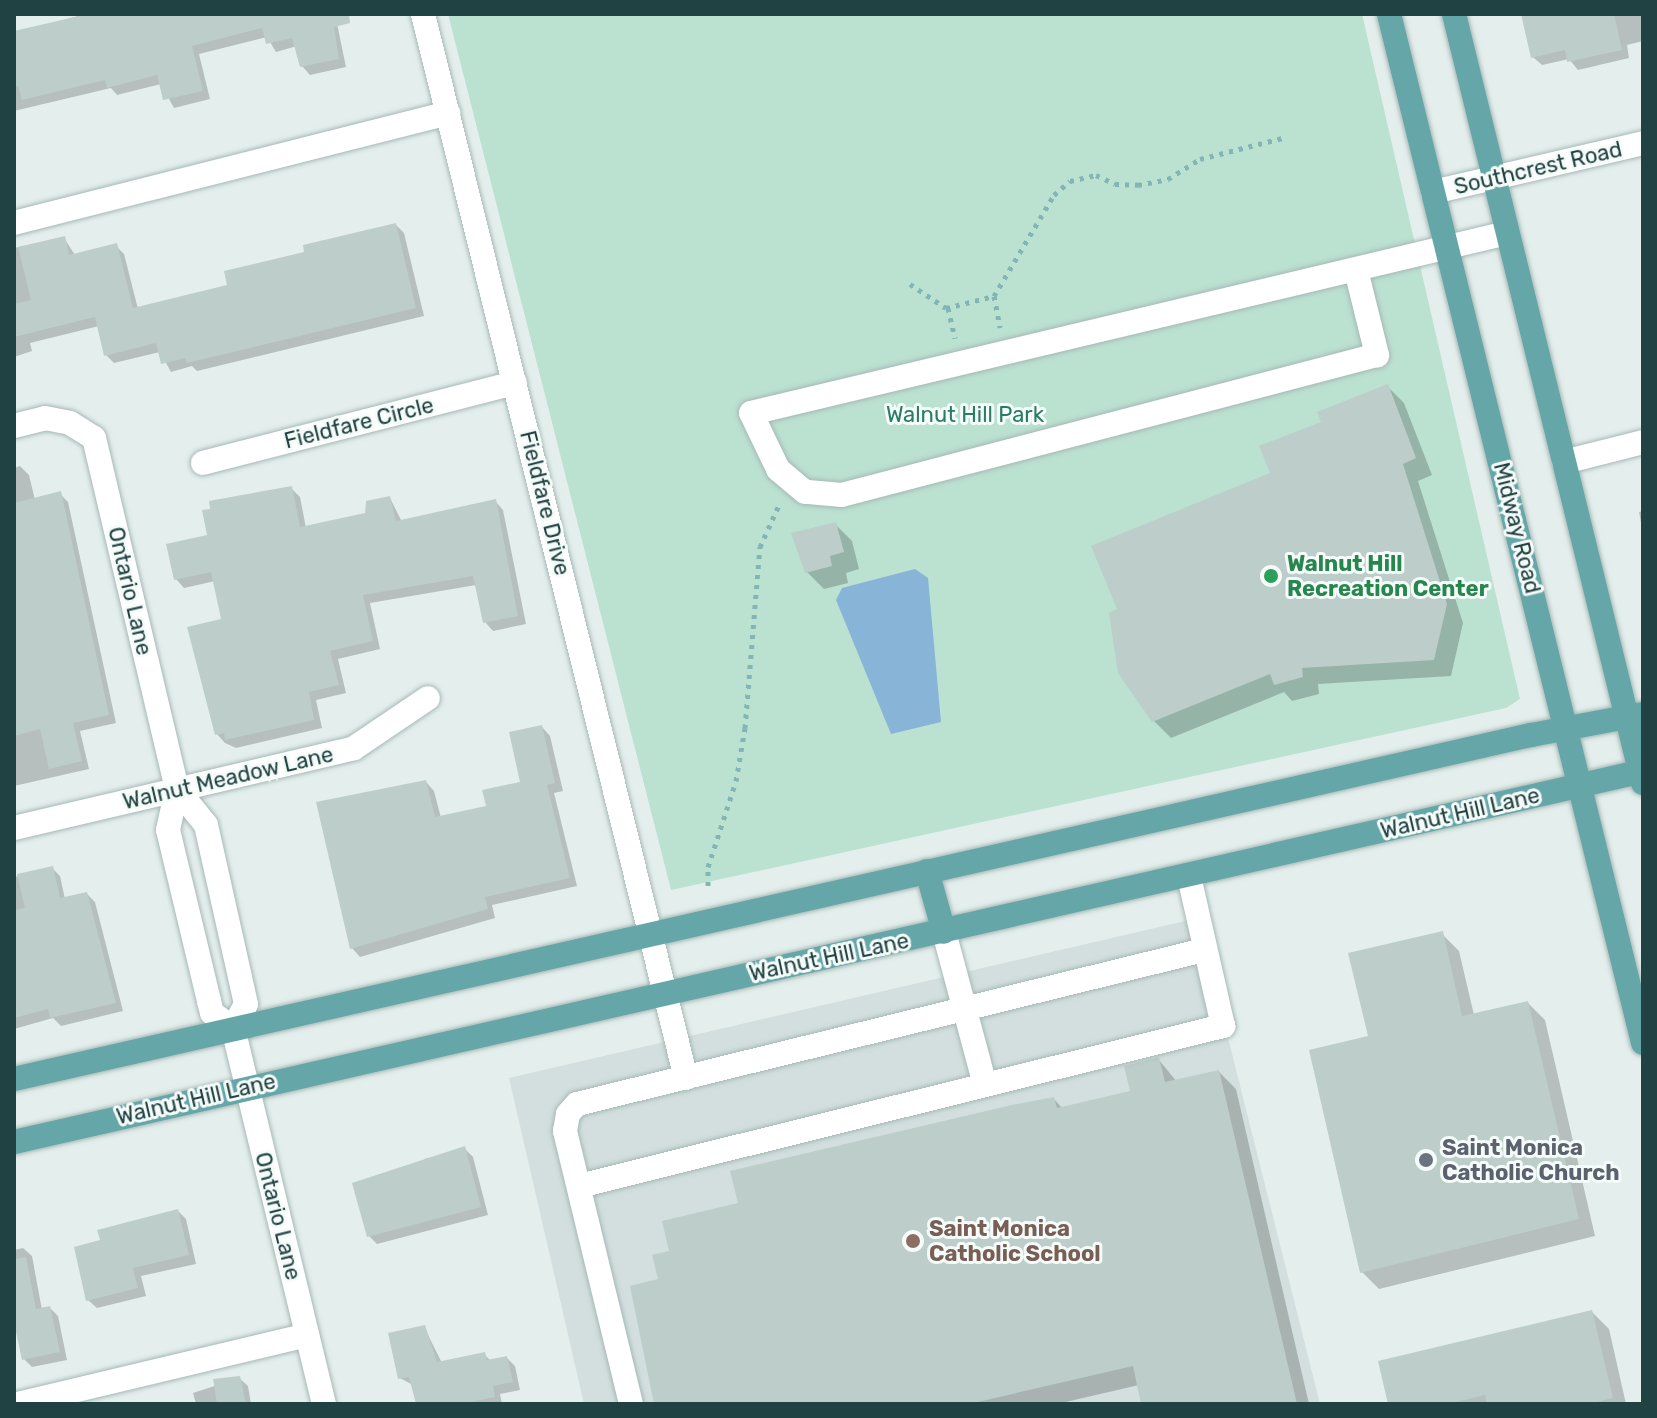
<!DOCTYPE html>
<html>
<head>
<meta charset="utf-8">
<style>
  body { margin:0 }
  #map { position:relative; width:1657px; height:1418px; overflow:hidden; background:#e4efed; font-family:Rubik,sans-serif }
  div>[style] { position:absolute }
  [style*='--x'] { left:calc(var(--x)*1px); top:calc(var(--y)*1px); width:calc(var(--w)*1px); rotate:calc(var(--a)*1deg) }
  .built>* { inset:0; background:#d2dfde }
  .green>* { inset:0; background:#bbe1d1 }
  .water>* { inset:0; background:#88b4d8 }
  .shadow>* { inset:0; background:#0003 }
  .building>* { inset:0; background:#bccdca }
  .path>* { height:5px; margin-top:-2.5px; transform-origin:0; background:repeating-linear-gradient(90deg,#82b5b4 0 4px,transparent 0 10px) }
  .roads { filter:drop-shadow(0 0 2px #a6b8b6) drop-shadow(0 0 2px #a6b8b6) }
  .minor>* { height:24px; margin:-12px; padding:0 12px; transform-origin:12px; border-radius:12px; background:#fff }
  .major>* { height:24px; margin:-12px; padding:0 12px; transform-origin:12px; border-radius:12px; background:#65a6a8 }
  .dots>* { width:22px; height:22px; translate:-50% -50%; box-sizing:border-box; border:4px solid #f5fbf9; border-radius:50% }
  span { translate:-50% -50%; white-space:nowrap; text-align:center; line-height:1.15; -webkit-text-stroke:6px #f5fbf9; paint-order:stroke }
  .street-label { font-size:22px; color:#214242 }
  .park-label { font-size:22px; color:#287d62 }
  .leisure-label { font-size:22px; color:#27864d; font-weight:700 }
  .left { translate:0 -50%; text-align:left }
  .worship-label { font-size:22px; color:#5b616d; font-weight:700 }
  .education-label { font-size:22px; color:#785e54; font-weight:700 }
  .frame { position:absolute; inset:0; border:16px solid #214242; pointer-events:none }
</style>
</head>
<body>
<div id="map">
  <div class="built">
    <div style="clip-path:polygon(1198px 918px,1320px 1404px,584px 1404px,509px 1078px)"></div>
  </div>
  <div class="green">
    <div style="clip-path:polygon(448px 14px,1362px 14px,1520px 699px,1506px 708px,671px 890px)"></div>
  </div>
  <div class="water">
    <div style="clip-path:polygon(915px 569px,928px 578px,941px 722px,891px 734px,836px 600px,842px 588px)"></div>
  </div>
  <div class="shadow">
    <div style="clip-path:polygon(86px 14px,335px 14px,346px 67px,310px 75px,302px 66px,297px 46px,276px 52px,267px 37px,199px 54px,210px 99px,174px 108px,161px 84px,117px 95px,111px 88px,14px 111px,14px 33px)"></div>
    <div style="clip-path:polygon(1523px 14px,1643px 14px,1643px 41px,1627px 45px,1629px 58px,1578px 70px,1569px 59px,1542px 65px,1533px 57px)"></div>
    <div style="clip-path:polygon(396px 225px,404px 233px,424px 316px,197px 371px,192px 366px,171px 372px,160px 352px,114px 363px,106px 355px,99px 326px,30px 343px,32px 351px,14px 357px,14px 248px,64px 238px,75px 255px,116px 246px,124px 254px,138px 309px,229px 286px)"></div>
    <div style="clip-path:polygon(1387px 386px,1404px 403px,1432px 475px,1418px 481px,1463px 623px,1451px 676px,1318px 684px,1319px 694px,1292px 701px,1284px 692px,1171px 738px,1154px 721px,1273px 474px,1324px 423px)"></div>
    <div style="clip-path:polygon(20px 466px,29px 475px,35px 500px,60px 494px,68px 502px,116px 723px,80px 731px,89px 769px,14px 786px,14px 468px)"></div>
    <div style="clip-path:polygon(291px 488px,300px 497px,306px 528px,367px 515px,390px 498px,402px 522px,495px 501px,503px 510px,526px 624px,493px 631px,485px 622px,476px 585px,370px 603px,380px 649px,338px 659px,346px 693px,316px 700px,322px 728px,236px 748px,225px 743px,217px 734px,223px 620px,215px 581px,184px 588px,176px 579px,210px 536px)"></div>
    <div style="clip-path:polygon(1643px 511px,1643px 533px,1639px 512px)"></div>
    <div style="clip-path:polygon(835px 524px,852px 541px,859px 569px,846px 573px,848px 583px,824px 589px,807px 572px)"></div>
    <div style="clip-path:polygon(542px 727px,550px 736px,563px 791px,554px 793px,577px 886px,492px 905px,495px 918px,360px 957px,352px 948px,426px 782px,434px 791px,441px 818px,488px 807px,523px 783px)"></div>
    <div style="clip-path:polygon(52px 868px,60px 876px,65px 899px,87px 894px,95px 902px,123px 1011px,61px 1026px,53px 1018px,14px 1029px,14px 877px)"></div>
    <div style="clip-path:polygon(1442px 934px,1459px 951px,1474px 1015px,1528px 1003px,1545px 1020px,1595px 1236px,1379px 1289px,1362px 1272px,1370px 1038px)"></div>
    <div style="clip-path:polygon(1159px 1060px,1177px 1082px,1219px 1072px,1236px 1089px,1309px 1404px,1143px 1404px,1139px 1385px,1057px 1404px,656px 1404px,661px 1281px,671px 1253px,740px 1205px,1054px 1099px,1063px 1109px,1132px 1092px)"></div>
    <div style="clip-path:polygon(465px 1149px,473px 1157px,488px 1215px,377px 1244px,369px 1236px,426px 1165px,424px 1159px)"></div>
    <div style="clip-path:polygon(178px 1211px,186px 1219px,196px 1264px,141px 1276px,146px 1296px,97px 1308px,88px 1300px,102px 1242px)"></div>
    <div style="clip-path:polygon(23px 1248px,32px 1256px,42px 1310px,50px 1308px,58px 1316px,67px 1360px,32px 1367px,24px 1359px,14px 1314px,14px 1250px)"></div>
    <div style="clip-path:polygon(1592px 1312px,1609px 1329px,1626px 1404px,1390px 1404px)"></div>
    <div style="clip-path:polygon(424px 1327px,442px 1363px,484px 1354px,491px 1361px,507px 1358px,515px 1366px,520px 1390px,500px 1394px,502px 1404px,418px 1404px,413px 1385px,400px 1378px)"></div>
    <div style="clip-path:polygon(239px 1378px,248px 1386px,251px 1404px,196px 1404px,193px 1393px)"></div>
  </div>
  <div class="building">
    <div style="clip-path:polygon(88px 14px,349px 14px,350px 23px,334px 27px,339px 59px,300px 67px,292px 38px,266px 44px,262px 28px,192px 46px,203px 91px,163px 100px,157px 75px,107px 88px,105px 80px,22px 100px,18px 86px,14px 87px,14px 31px)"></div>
    <div style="clip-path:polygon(1521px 14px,1614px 14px,1622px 50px,1567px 62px,1565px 50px,1531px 58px)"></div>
    <div style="clip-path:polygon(396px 223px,416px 308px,187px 363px,185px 358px,161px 364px,156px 343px,104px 356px,95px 317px,14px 337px,14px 304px,31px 300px,18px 247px,65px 236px,69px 255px,117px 243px,133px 308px,227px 285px,224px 271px,304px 252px,303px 245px)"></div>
    <div style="clip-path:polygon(1388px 384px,1416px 458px,1403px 464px,1447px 604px,1434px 660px,1302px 668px,1303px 677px,1274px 685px,1270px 674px,1152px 722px,1118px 673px,1109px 613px,1117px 609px,1091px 546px,1270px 473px,1259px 446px,1321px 422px,1317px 412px)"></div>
    <div style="clip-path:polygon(292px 486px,300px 527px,365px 513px,366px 501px,390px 496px,396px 521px,496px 499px,518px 616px,483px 623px,473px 576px,363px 595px,373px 641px,330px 651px,339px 685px,309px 692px,314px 720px,225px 740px,224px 733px,215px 735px,187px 627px,221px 619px,211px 572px,174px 580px,166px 544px,207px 535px,202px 510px,210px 509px,209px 501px)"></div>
    <div style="clip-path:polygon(61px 491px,109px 715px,73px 723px,82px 761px,49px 769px,40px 729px,14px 736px,14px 503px)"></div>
    <div style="clip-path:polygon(836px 522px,844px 552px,830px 556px,832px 566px,805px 573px,791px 533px)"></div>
    <div style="clip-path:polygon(542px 725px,555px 783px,547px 785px,570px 878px,485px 897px,488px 909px,350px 949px,316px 802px,426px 780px,435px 817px,486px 806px,482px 790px,520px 782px,509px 732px)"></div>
    <div style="clip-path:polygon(53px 866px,60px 898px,87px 892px,116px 1003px,50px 1018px,48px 1009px,14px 1018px,14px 910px,25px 908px,17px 874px)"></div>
    <div style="clip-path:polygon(1443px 931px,1462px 1016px,1528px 1001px,1579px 1219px,1360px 1273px,1309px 1050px,1368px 1036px,1348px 953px)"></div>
    <div style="clip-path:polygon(1159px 1057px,1165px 1082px,1219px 1070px,1297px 1404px,1141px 1404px,1133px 1366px,969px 1404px,654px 1404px,630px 1286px,658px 1279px,652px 1255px,669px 1251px,662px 1221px,738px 1203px,730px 1171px,1012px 1105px,1054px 1097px,1057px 1108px,1130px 1091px,1124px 1066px)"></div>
    <div style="clip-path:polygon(465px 1146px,481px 1207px,367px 1237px,352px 1183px)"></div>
    <div style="clip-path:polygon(178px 1209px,189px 1255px,133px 1268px,138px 1288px,86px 1301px,74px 1247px,100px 1240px,97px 1230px)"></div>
    <div style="clip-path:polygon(26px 1257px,36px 1309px,50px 1306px,60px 1352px,22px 1360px,14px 1322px,14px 1259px)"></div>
    <div style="clip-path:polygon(1592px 1310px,1613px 1398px,1589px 1404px,1487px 1404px,1485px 1395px,1448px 1404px,1388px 1404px,1378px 1361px)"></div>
    <div style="clip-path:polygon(425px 1325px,437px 1362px,485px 1352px,487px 1360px,507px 1356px,513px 1382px,493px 1386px,495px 1397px,462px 1404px,416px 1404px,409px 1377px,398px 1379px,388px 1333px)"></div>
    <div style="clip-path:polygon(240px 1376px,246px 1404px,217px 1404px,213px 1379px)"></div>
  </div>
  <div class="path">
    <div style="--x:910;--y:284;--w:43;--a:33.7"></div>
    <div style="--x:946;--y:308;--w:49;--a:-14"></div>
    <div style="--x:994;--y:296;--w:117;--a:-59.3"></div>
    <div style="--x:1054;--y:195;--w:21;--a:-41"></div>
    <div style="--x:1070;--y:181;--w:27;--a:-13"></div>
    <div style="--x:1096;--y:175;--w:21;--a:25"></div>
    <div style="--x:1115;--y:184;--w:23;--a:2"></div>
    <div style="--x:1138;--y:185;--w:31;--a:-11"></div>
    <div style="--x:1168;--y:179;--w:38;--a:-32"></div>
    <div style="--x:1200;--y:159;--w:89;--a:-14.3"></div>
    <div style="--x:994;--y:296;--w:32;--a:79"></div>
    <div style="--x:948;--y:308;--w:31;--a:77"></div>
    <div style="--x:708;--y:886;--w:19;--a:-90"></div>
    <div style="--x:708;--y:867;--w:90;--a:-72"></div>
    <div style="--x:736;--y:781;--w:54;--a:-80.4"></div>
    <div style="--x:745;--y:728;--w:182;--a:-85.3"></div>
    <div style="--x:760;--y:547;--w:46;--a:-65.7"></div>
  </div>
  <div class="roads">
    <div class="minor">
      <div style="--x:423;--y:14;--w:1096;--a:76.12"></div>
      <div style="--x:1433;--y:192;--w:216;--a:-13.1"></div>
      <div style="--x:14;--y:223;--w:448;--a:-14.2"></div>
      <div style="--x:1356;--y:270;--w:88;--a:76.1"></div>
      <div style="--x:1377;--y:355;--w:553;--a:165.34"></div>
      <div style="--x:842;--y:495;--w:37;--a:-175"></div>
      <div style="--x:805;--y:492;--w:35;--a:-140"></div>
      <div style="--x:778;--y:469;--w:62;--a:-115.7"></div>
      <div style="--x:751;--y:413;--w:777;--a:-13.39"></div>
      <div style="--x:14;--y:426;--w:32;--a:-14"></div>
      <div style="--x:45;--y:418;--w:25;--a:11"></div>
      <div style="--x:70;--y:423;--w:28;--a:32"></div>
      <div style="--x:94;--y:438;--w:361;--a:76.7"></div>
      <div style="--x:177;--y:789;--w:46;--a:51.1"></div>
      <div style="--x:206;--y:825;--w:183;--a:77.4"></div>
      <div style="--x:246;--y:1004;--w:27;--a:118"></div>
      <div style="--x:1564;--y:462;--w:81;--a:-14.2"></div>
      <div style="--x:203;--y:463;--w:322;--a:-14.4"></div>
      <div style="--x:177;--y:789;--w:42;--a:102.4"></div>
      <div style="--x:168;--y:830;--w:176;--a:76.5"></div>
      <div style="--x:209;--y:1001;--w:12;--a:76"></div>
      <div style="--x:212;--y:1013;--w:26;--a:36"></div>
      <div style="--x:233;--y:1028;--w:387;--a:76.4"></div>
      <div style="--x:14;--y:828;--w:349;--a:-13.2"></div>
      <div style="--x:354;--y:748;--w:89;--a:-34"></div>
      <div style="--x:944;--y:932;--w:158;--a:75"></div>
      <div style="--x:579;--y:1186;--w:664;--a:-13.95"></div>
      <div style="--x:1223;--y:1026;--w:154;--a:-102.8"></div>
      <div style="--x:18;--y:1404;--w:297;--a:-13.4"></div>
      <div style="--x:631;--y:1404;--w:281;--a:-103.6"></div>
      <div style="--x:565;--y:1131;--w:17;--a:-80"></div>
      <div style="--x:568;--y:1114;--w:13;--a:-48"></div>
      <div style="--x:577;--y:1104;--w:646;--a:-13.8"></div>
    </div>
    <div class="major">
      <div style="--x:1389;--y:14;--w:1060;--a:76.13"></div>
      <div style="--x:1454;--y:14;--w:792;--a:76.19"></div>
      <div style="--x:927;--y:871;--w:63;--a:74.4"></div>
      <div style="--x:14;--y:1079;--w:1556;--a:-12.78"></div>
      <div style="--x:1531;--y:735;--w:114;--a:-10.6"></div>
      <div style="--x:14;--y:1142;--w:1671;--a:-12.83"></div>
    </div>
  </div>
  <div class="dots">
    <div style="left:1271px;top:576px;background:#2e9e5b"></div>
    <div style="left:1426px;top:1160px;background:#6b7280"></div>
    <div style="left:913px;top:1241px;background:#8d6e63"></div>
  </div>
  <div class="street-label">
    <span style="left:1538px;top:168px;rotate:-13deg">Southcrest Road</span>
    <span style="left:359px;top:423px;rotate:-14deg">Fieldfare Circle</span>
    <span style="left:545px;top:503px;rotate:76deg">Fieldfare Drive</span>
    <span style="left:1517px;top:528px;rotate:76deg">Midway Road</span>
    <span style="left:130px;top:591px;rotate:77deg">Ontario Lane</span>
    <span style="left:228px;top:778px;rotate:-13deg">Walnut Meadow Lane</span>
    <span style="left:1460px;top:813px;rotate:-13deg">Walnut Hill Lane</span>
    <span style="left:829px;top:957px;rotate:-12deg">Walnut Hill Lane</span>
    <span style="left:196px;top:1099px;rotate:-13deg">Walnut Hill Lane</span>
    <span style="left:278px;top:1216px;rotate:76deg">Ontario Lane</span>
  </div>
  <div class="park-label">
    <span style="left:965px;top:415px">Walnut Hill Park</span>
  </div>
  <div class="leisure-label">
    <span class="left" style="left:1287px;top:576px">Walnut Hill<br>Recreation Center</span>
  </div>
  <div class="worship-label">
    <span class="left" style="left:1442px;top:1160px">Saint Monica<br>Catholic Church</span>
  </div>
  <div class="education-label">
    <span class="left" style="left:929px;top:1241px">Saint Monica<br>Catholic School</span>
  </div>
  <div class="frame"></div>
</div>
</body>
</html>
